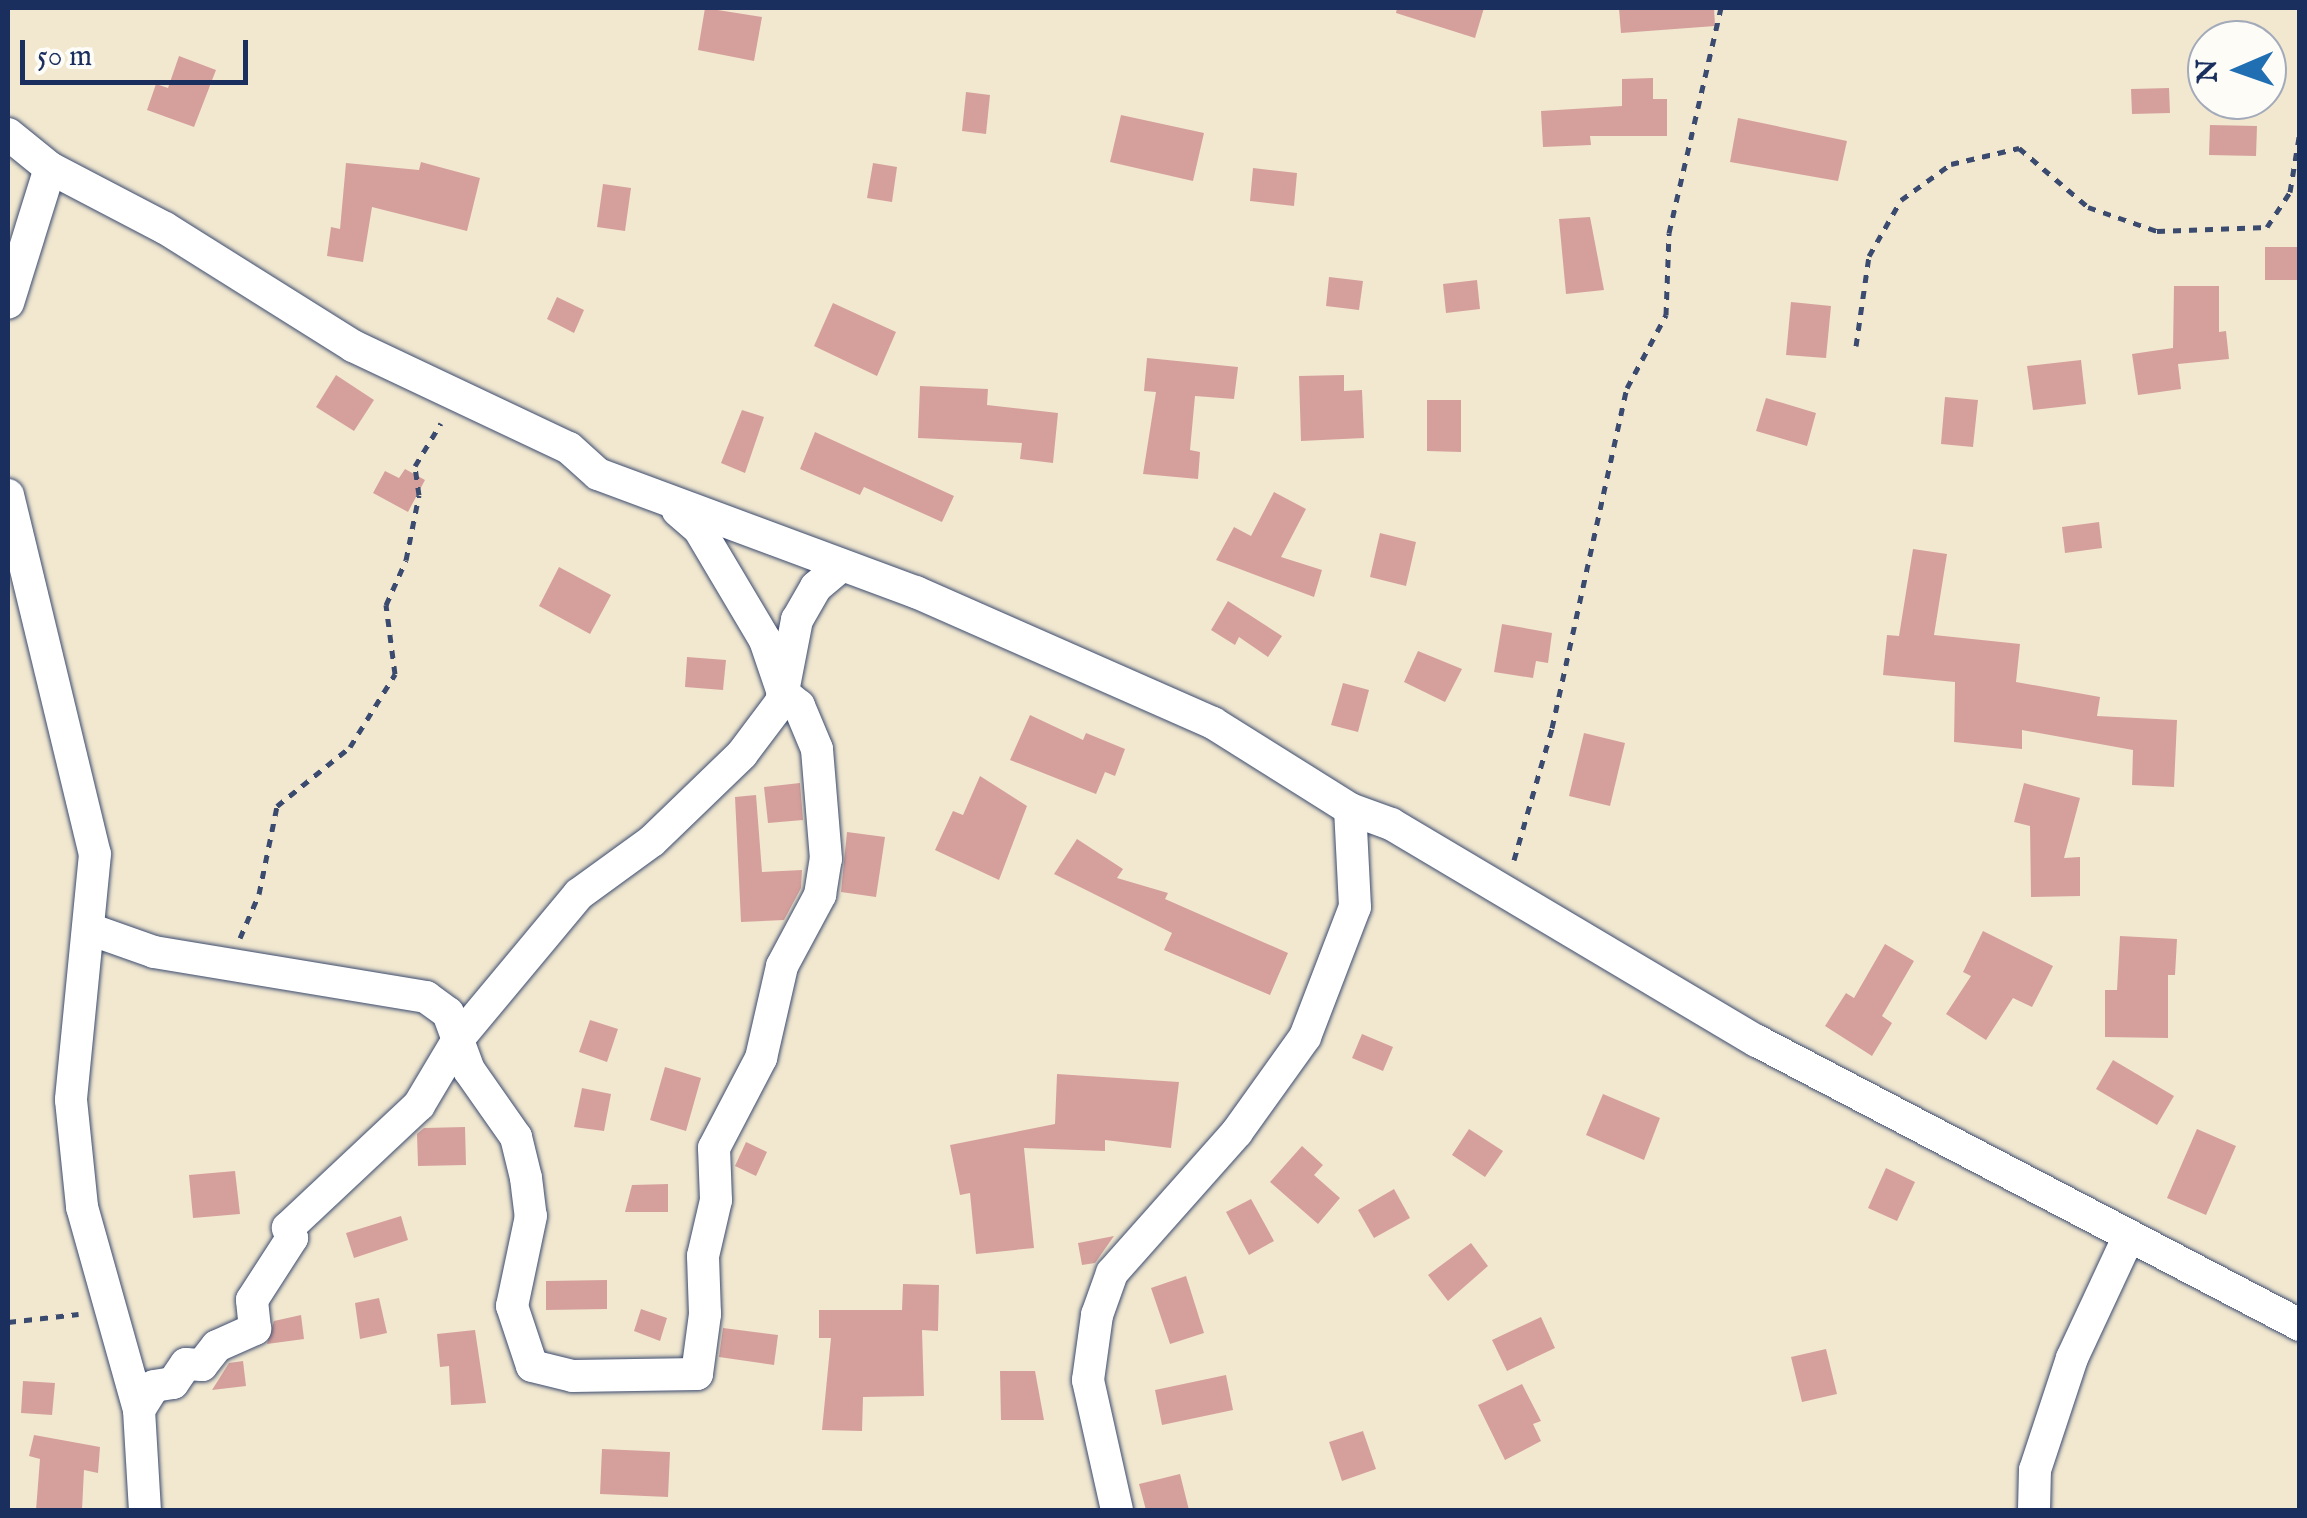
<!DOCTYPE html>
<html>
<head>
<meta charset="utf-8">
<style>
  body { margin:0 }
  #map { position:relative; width:2307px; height:1518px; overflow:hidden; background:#f2e8d0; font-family:"IM FELL English",serif }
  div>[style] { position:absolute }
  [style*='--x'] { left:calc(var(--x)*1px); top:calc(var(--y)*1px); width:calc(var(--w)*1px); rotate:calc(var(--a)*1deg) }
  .building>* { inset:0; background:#d5a09c }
  .path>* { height:5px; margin-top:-2.5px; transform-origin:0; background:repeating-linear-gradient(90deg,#3b4b6f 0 8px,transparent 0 16px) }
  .roads { filter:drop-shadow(0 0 2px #3b4b6f) drop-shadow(0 0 2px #3b4b6f) }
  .minor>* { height:32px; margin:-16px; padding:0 16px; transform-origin:16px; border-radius:16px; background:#fff }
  span { translate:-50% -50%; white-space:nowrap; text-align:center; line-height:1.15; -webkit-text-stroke:8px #fdfcf7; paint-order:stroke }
  .frame { position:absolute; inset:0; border:10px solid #1b2f5e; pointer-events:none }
  .north { position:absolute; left:2187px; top:20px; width:100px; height:100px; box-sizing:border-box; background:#fdfcf7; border:2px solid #a3aaba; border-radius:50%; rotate:268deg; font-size:28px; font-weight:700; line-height:40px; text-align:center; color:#1b2f5e }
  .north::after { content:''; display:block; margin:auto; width:35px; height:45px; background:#1f6fb2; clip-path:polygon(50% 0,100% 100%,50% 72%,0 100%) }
  .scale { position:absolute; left:20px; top:40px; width:228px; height:45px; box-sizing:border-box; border:5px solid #1b2f5e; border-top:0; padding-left:12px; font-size:30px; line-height:35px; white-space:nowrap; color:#1b2f5e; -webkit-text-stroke:8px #fdfcf7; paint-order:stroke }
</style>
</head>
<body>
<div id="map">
  <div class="building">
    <div style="clip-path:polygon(705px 8px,762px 17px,754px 61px,698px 50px)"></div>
    <div style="clip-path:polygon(1397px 8px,1484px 8px,1475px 38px,1396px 13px)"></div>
    <div style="clip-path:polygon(1619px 8px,1714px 8px,1715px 26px,1621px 33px)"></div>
    <div style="clip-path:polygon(179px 56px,216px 70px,194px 127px,147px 110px,156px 84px,168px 88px)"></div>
    <div style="clip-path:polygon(1653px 78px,1653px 99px,1667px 99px,1667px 136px,1590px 136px,1591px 145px,1543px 147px,1541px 111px,1622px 106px,1622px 79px)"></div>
    <div style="clip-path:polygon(2169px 88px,2170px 113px,2132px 114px,2131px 89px)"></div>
    <div style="clip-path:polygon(966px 92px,990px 95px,986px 134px,962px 131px)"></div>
    <div style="clip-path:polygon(1121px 115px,1204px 133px,1193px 181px,1110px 162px)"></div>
    <div style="clip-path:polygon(1738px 118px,1847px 141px,1838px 181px,1730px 162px)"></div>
    <div style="clip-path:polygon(2210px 125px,2257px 126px,2256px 156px,2209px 155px)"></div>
    <div style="clip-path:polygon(421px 162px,480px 178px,467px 231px,372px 207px,363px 262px,327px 256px,331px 227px,340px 229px,346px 163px,419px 170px)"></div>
    <div style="clip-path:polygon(873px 163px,897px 167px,892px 202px,867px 198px)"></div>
    <div style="clip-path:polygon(1253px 168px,1297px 173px,1294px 206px,1250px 201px)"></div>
    <div style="clip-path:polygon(603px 184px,631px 188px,625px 231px,597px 227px)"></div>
    <div style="clip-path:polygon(1590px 217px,1604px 290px,1566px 294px,1559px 219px)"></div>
    <div style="clip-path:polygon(2265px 247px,2299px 247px,2299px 280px,2265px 280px)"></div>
    <div style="clip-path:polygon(1329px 277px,1363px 281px,1359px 310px,1326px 306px)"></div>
    <div style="clip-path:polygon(1477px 280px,1480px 309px,1446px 313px,1443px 284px)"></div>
    <div style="clip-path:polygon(2174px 286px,2219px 286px,2219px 332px,2226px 331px,2229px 359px,2178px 364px,2181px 389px,2138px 395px,2132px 354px,2173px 348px)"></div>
    <div style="clip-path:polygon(557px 297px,584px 310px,574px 333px,547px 319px)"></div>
    <div style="clip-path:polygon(1791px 302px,1831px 306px,1826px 358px,1786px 355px)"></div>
    <div style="clip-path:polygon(833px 303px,896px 332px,877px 376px,814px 346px)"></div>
    <div style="clip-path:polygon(1147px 358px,1238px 367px,1234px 399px,1195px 396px,1190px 450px,1200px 452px,1198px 479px,1143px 474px,1156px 392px,1144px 391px)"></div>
    <div style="clip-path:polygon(2081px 360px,2086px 404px,2033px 410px,2027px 366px)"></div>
    <div style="clip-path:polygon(336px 375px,374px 400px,354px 431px,316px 407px)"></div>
    <div style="clip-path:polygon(1344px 375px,1344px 391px,1362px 390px,1364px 438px,1301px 441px,1299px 376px)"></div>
    <div style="clip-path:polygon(920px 386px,988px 389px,987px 405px,1058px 413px,1053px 463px,1020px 459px,1022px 443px,918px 438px)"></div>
    <div style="clip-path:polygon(1945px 397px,1978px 400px,1973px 447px,1941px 444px)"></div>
    <div style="clip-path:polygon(1766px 398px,1816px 413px,1807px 446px,1756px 431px)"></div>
    <div style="clip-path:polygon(1427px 400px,1461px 400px,1461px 452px,1427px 451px)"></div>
    <div style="clip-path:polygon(742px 410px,764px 417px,745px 473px,721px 463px)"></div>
    <div style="clip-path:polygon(815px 432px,954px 496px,942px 522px,864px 487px,860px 495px,800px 469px)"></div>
    <div style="clip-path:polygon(405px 469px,425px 480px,408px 512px,373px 493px,385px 471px,399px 478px)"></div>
    <div style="clip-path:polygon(1274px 492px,1306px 509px,1281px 557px,1322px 570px,1314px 597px,1216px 560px,1234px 527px,1251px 536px)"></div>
    <div style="clip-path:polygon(2099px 522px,2102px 548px,2065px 553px,2062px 527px)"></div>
    <div style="clip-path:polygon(1380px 533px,1416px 542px,1406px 586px,1370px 577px)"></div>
    <div style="clip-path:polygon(1913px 549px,1947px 554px,1934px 635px,2020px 644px,2016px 682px,2100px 697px,2097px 716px,2177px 720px,2174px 787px,2132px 785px,2133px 750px,2022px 730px,2022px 749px,1954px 742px,1955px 682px,1883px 675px,1887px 635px,1899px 636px)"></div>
    <div style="clip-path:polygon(559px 567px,611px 595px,590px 634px,539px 606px)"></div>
    <div style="clip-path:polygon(1228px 601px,1282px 636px,1268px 657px,1239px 637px,1235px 645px,1211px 630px)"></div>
    <div style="clip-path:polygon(1502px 624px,1552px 633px,1548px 663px,1536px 661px,1533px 678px,1494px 672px)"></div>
    <div style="clip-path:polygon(1418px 651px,1462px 669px,1445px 702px,1404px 682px)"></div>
    <div style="clip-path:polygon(687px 657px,726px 660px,723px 690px,685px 687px)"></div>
    <div style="clip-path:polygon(1343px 683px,1369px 690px,1358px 732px,1331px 725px)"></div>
    <div style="clip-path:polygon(1030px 715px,1083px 740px,1086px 733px,1125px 749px,1115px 776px,1105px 772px,1096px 794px,1010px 760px)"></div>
    <div style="clip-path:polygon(1584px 733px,1625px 743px,1610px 806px,1569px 796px)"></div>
    <div style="clip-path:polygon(980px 776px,1027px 806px,999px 880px,935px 850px,953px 811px,963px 815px)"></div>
    <div style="clip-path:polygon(800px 783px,803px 820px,768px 823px,764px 787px)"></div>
    <div style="clip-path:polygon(2024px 783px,2080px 798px,2064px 858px,2080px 857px,2080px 896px,2031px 897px,2030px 826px,2014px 822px)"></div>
    <div style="clip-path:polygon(756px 795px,762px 872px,802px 870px,801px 888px,784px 920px,741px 922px,735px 797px)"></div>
    <div style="clip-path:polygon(847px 832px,885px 837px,876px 897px,841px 892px)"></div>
    <div style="clip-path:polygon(1077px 839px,1123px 869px,1117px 878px,1168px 893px,1165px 899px,1288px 953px,1270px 995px,1164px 950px,1172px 933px,1054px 874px)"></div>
    <div style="clip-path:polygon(1983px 931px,2053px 966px,2032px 1007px,2013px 998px,1986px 1040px,1946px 1014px,1971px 976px,1963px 972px)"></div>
    <div style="clip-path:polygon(2120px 936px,2177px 939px,2175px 975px,2168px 975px,2168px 1038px,2105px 1037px,2105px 990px,2117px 990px)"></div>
    <div style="clip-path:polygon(1885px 944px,1914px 961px,1882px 1016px,1892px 1023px,1872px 1056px,1825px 1026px,1846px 993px,1854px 998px)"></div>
    <div style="clip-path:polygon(590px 1020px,618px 1029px,607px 1062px,579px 1052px)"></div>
    <div style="clip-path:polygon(1362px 1034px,1393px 1047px,1383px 1071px,1352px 1058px)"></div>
    <div style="clip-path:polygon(2113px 1060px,2174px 1096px,2157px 1125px,2096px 1089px)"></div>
    <div style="clip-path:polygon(665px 1067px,701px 1078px,686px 1131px,650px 1120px)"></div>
    <div style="clip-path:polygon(1057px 1074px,1179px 1082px,1171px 1148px,1105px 1140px,1105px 1151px,1024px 1148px,1034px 1248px,976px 1254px,970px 1193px,960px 1195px,950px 1145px,1055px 1124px)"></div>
    <div style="clip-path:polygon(582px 1088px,611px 1094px,604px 1131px,574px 1127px)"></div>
    <div style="clip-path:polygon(1603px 1094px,1660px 1118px,1644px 1160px,1586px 1135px)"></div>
    <div style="clip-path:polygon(465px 1127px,466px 1165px,418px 1166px,417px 1134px,424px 1128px)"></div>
    <div style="clip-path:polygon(1469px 1129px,1503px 1151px,1485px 1177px,1452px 1155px)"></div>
    <div style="clip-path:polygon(2197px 1129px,2236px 1146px,2206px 1215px,2167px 1198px)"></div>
    <div style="clip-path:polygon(746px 1142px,767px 1152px,756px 1176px,735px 1166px)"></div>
    <div style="clip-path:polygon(1302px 1146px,1323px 1165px,1314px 1175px,1340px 1198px,1318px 1224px,1270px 1182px)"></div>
    <div style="clip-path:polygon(1886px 1168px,1915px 1182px,1897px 1221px,1868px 1208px)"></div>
    <div style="clip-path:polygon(235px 1171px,240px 1214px,193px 1218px,189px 1175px)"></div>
    <div style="clip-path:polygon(668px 1184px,668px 1212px,625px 1212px,632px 1185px)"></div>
    <div style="clip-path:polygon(1394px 1189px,1410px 1218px,1374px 1238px,1358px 1210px)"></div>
    <div style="clip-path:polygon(1251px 1199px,1274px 1241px,1249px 1255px,1226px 1212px)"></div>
    <div style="clip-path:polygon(401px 1216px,408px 1240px,354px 1258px,346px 1233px)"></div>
    <div style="clip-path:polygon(1114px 1236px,1095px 1263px,1082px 1265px,1078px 1243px)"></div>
    <div style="clip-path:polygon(1471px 1243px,1488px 1266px,1448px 1301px,1428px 1275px)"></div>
    <div style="clip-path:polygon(1186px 1276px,1204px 1333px,1170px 1344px,1151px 1288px)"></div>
    <div style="clip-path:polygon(607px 1280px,607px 1309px,546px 1310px,546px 1281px)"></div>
    <div style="clip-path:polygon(903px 1284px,939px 1285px,938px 1331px,922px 1330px,924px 1396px,863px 1397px,862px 1431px,822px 1430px,831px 1338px,819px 1338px,819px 1310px,902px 1310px)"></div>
    <div style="clip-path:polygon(379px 1298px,387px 1333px,360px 1339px,355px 1303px)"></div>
    <div style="clip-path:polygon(641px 1309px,667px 1318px,660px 1341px,634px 1331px)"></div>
    <div style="clip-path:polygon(301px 1315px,304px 1339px,267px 1344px,274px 1321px)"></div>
    <div style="clip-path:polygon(1541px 1317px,1555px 1348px,1507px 1371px,1492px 1340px)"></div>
    <div style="clip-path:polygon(723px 1328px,778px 1335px,774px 1365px,719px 1357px)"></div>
    <div style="clip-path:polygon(475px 1330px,486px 1403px,451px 1405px,449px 1366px,440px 1367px,437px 1334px)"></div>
    <div style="clip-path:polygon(1826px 1349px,1837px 1394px,1802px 1402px,1791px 1357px)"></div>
    <div style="clip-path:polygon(243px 1361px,246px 1386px,212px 1390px,229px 1363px)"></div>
    <div style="clip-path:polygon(1000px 1371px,1035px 1371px,1044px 1420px,1001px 1420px)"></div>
    <div style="clip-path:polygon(1226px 1375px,1233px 1410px,1162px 1425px,1155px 1390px)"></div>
    <div style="clip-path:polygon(23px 1381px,55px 1383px,52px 1415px,21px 1413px)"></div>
    <div style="clip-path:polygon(1522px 1384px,1541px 1421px,1533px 1424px,1541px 1441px,1505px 1460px,1478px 1405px)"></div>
    <div style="clip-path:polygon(1363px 1431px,1376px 1469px,1342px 1481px,1329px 1442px)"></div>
    <div style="clip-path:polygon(34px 1435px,100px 1447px,98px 1473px,84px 1470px,82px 1510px,36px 1510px,40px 1459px,29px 1456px)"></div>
    <div style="clip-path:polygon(602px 1449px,670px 1452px,668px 1497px,600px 1494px)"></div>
    <div style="clip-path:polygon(1180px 1474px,1189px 1510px,1146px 1510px,1139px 1484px)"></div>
  </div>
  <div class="path">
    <div style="--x:1856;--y:346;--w:91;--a:-81.8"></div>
    <div style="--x:1869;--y:256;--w:64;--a:-60.3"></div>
    <div style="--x:1901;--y:200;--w:62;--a:-35.8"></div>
    <div style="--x:1951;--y:164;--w:70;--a:-13.2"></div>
    <div style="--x:2019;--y:148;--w:91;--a:40.5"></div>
    <div style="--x:2088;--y:207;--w:73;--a:19.2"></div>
    <div style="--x:2157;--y:231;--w:110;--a:-2.1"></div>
    <div style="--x:2267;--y:227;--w:42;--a:-56.7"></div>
    <div style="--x:2290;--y:192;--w:62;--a:-80.7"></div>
    <div style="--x:1514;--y:860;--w:137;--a:-73.9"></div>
    <div style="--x:1552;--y:728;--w:348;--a:-77.6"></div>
    <div style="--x:1627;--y:388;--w:83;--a:-61.9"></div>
    <div style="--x:1666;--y:315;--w:82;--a:-87.9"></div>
    <div style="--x:1669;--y:233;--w:231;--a:-77"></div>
    <div style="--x:240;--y:938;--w:48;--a:-66.6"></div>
    <div style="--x:259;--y:894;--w:90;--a:-78.4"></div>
    <div style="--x:277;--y:806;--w:94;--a:-38.9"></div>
    <div style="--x:350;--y:747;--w:86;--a:-58.3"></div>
    <div style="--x:395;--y:674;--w:70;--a:-97.4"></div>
    <div style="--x:386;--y:605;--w:49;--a:-66"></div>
    <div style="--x:406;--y:560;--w:66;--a:-78.7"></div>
    <div style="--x:419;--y:495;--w:29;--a:-98"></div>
    <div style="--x:415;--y:466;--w:50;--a:-58.8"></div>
    <div style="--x:8;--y:1322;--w:71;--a:-6.4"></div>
  </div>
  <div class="roads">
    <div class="minor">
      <div style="--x:8;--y:134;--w:54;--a:39"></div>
      <div style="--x:50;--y:168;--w:141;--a:107.3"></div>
      <div style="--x:50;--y:168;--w:130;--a:27.6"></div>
      <div style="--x:165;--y:228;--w:222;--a:32.1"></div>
      <div style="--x:353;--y:346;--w:239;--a:25.3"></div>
      <div style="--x:569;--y:448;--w:39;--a:42"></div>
      <div style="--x:598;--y:474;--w:339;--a:20.4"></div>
      <div style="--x:916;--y:592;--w:325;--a:23.8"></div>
      <div style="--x:1213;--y:723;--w:162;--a:32.1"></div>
      <div style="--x:1350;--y:809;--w:44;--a:20.1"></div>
      <div style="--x:1391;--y:824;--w:425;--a:30.7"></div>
      <div style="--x:1757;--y:1041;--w:613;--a:27.61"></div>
      <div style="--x:8;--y:495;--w:369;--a:76.4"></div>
      <div style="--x:95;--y:854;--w:247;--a:95.6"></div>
      <div style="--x:71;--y:1100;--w:108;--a:84.1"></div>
      <div style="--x:82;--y:1207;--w:211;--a:74.3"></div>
      <div style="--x:139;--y:1410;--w:100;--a:86.6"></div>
      <div style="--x:92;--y:930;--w:66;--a:19.5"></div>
      <div style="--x:154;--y:952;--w:276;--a:9.4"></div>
      <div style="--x:426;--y:997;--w:27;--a:36"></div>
      <div style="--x:448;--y:1013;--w:61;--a:69.8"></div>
      <div style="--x:469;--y:1070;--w:82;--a:55"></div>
      <div style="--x:516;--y:1137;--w:42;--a:76.3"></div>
      <div style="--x:526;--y:1178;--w:38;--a:83"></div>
      <div style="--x:531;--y:1216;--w:92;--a:101.9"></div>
      <div style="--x:512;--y:1306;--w:63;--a:71.6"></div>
      <div style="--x:532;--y:1366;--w:42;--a:13.7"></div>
      <div style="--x:573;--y:1376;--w:124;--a:-0.9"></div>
      <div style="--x:697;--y:1374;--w:61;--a:-82.4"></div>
      <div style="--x:705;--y:1314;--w:58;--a:-92"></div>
      <div style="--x:703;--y:1256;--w:57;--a:-76.9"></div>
      <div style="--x:716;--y:1200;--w:52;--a:-92.2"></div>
      <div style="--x:714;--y:1148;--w:102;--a:-62.4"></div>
      <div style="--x:761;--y:1058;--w:94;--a:-77.1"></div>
      <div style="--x:782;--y:966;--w:81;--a:-61.8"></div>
      <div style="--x:820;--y:895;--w:36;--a:-81"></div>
      <div style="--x:826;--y:859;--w:110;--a:-94.7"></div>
      <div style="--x:817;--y:749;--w:47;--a:-112.7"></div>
      <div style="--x:799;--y:706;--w:21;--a:-141"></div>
      <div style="--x:783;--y:693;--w:56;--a:-108.8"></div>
      <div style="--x:765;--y:640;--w:129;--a:-120.7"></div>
      <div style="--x:699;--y:529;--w:28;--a:-139"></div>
      <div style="--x:139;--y:1410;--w:28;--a:-58"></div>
      <div style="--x:154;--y:1386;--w:19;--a:-9"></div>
      <div style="--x:173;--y:1383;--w:23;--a:-56"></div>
      <div style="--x:186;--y:1364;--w:16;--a:4"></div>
      <div style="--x:202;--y:1365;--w:24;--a:-52"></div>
      <div style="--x:217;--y:1346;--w:42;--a:-24.1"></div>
      <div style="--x:255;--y:1329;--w:29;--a:-96"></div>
      <div style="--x:252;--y:1300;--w:74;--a:-57.2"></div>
      <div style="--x:292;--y:1238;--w:11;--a:-112"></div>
      <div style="--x:288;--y:1228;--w:180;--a:-43.2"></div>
      <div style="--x:419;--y:1105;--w:78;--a:-59.2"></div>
      <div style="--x:459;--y:1038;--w:187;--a:-50.2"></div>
      <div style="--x:579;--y:894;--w:90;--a:-36"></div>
      <div style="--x:652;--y:841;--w:125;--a:-44"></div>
      <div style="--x:742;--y:754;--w:65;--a:-53.1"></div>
      <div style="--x:781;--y:702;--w:84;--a:-79"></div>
      <div style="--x:797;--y:620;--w:38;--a:-60"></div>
      <div style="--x:816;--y:587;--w:33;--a:-40"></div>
      <div style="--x:1117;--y:1510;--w:133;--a:-102.6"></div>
      <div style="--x:1088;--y:1380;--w:66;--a:-82.1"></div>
      <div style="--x:1097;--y:1315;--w:45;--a:-70.3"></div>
      <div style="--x:1112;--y:1273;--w:188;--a:-48.4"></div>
      <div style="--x:1237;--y:1132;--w:117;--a:-54.4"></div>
      <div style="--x:1305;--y:1037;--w:139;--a:-69"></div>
      <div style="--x:1355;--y:907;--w:98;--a:-92.9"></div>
      <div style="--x:2034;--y:1510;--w:40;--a:-88.6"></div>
      <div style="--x:2035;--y:1470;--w:118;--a:-71.7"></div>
      <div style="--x:2072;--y:1358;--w:135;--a:-65"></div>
    </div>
  </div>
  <div class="frame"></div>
  <div class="north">N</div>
  <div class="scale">50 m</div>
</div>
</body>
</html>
